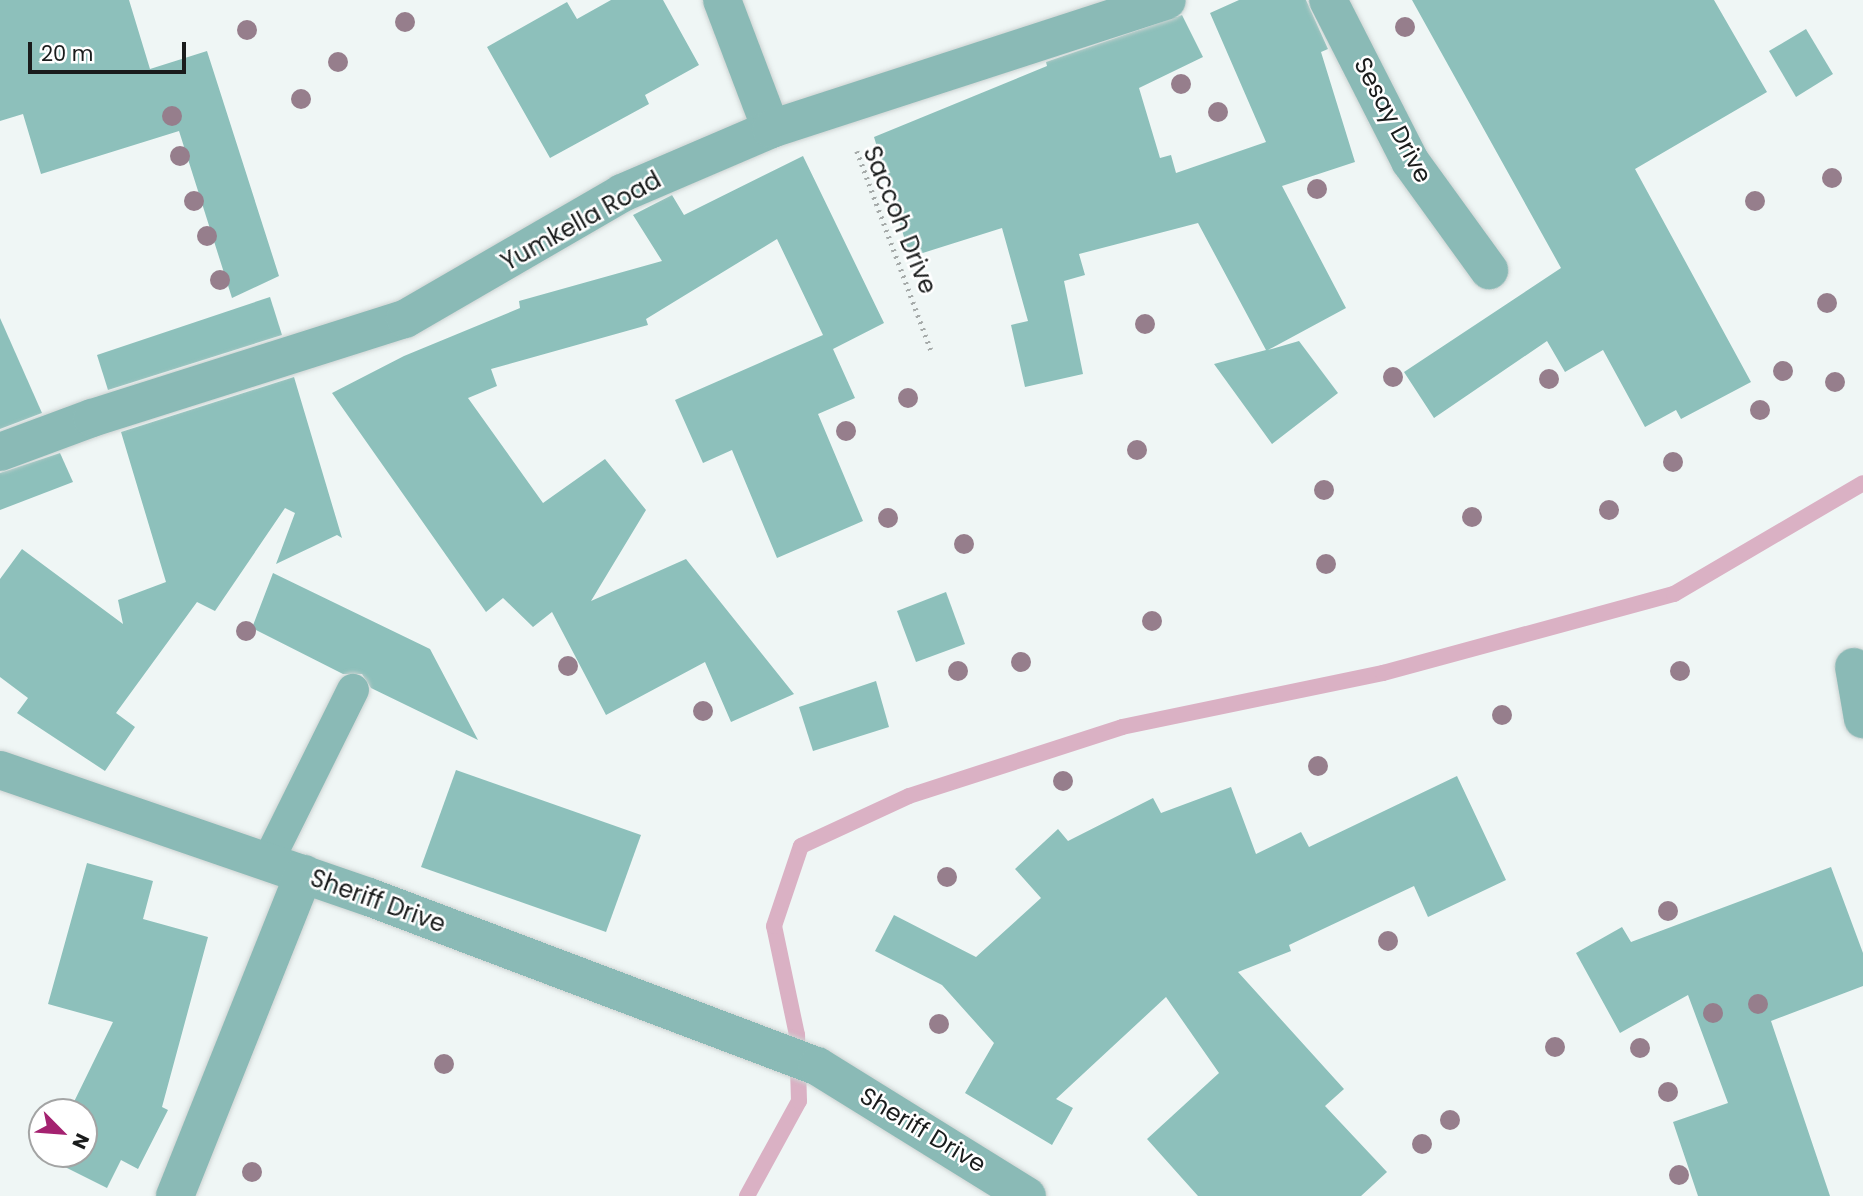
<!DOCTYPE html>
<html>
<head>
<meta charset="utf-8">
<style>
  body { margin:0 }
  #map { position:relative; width:1863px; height:1196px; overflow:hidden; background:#eff6f5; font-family:Poppins,sans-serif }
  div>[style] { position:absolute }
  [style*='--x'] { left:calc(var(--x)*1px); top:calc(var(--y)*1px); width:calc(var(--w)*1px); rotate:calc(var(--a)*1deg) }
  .stream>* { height:16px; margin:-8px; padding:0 8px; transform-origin:8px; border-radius:8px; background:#dab1c4 }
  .building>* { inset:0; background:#8dc0bb }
  .path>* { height:4.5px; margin-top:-2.25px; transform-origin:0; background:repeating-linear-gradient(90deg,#a6abaa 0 2px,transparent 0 7px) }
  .roads { filter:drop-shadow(0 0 2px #cdd3d2) drop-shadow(0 0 2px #cdd3d2) }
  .service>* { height:32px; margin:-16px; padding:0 16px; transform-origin:16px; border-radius:16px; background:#8abab6 }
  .minor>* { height:38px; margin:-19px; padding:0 19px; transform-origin:19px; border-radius:19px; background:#8abab6 }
  .trees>* { width:20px; height:20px; margin:-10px; border-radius:50%; background:#967e8c }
  span { translate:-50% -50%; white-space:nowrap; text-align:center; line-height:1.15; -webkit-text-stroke:5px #fff; paint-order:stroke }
  .street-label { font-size:24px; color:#1a1c1c }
  .north { position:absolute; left:28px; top:1098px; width:70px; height:70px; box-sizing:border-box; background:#fff; border:2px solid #a3a4a4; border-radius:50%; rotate:115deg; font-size:19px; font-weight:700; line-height:28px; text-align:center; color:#1a1c1c }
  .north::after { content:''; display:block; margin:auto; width:24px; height:32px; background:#a42270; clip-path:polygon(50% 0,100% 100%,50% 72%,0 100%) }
  .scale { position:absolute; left:28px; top:42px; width:158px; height:32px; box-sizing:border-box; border:4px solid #1a1c1c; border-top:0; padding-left:9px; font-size:21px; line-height:24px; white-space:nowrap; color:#1a1c1c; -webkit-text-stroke:5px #fff; paint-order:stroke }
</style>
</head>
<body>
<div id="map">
  <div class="stream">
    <div style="--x:747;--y:1196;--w:108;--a:-61.3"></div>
    <div style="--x:799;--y:1101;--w:66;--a:-91.7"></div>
    <div style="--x:797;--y:1035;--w:111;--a:-101.9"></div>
    <div style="--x:774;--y:926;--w:84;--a:-71.4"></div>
    <div style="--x:801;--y:846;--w:119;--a:-24.8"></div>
    <div style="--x:909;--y:796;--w:224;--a:-17.9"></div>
    <div style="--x:1122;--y:727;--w:267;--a:-11.7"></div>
    <div style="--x:1383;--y:673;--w:302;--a:-15.2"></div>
    <div style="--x:1674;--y:594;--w:219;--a:-30.4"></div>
  </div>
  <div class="building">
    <div style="clip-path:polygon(0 0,129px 0,150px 69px,207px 51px,279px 276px,232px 298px,179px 131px,41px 174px,23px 114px,0 121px)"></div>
    <div style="clip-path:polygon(611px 0,663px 0,699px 65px,645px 95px,649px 104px,550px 158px,487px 47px,567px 2px,577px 19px)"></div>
    <div style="clip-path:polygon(1239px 0,1306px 0,1328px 49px,1321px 52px,1355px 162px,1282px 186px,1346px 308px,1268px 350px,1299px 341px,1338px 393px,1272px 444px,1214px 364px,1266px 350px,1198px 223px,1079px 254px,1085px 275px,1064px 281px,1083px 374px,1025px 387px,1011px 325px,1028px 321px,1002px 228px,910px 257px,874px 137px,1047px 66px,1046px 62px,1182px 15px,1203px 57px,1139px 88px,1160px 158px,1171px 155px,1176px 173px,1266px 142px,1210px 13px)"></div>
    <div style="clip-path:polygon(1412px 0,1714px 0,1767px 92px,1635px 169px,1751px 382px,1681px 419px,1676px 410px,1645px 427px,1603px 350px,1565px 372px,1547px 341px,1434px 418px,1404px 372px,1561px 268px)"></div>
    <div style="clip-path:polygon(1806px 29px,1833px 74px,1796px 97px,1769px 51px)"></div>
    <div style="clip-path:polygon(803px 156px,884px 323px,833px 349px,855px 398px,818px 414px,863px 521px,777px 558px,732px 450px,703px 463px,675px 400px,823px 335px,777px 239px,646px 319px,648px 325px,491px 369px,497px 386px,468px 398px,543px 503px,605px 459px,646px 510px,591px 601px,686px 559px,794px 694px,731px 722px,705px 662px,606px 715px,552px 612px,533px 627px,503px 598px,486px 612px,332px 393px,404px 356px,520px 308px,519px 301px,662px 261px,633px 215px,672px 195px,684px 215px)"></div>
    <div style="clip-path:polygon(270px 297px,282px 335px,108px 390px,97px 355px)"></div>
    <div style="clip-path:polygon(0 318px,42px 413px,0 429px)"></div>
    <div style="clip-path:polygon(294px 377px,342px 538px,337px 535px,276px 564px,295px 513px,285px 508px,215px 611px,197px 602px,116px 713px,135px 727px,105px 771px,17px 713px,28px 698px,0 677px,0 579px,22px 549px,123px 624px,118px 600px,166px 582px,121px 432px)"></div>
    <div style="clip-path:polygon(60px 453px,73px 482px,0 510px,0 473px)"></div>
    <div style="clip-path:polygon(273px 573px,430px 649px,478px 740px,371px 688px,362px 674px,343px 674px,252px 628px)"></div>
    <div style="clip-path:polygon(946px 592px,965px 644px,916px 662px,897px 611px)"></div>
    <div style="clip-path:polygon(876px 681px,889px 727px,813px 751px,799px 707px)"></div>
    <div style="clip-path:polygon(456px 770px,641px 835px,606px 932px,421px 867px)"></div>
    <div style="clip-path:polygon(1457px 776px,1506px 880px,1428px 917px,1414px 886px,1289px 945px,1291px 951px,1238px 972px,1344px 1089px,1325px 1106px,1387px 1172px,1361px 1196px,1198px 1196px,1147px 1139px,1219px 1073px,1166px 997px,1056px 1099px,1073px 1108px,1052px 1145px,965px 1093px,994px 1043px,942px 985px,875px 951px,894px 915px,976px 957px,1041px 898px,1015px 869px,1058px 829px,1068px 841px,1153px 798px,1161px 813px,1231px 787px,1256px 854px,1301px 832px,1309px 847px)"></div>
    <div style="clip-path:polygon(87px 863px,153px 881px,143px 919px,208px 937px,162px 1107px,168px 1110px,138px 1169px,121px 1160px,107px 1188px,47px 1158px,49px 1154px,84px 1154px,84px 1112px,69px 1112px,113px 1022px,48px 1004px)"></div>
    <div style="clip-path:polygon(1831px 867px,1863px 953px,1863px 986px,1771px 1021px,1830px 1196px,1698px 1196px,1673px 1122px,1728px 1103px,1688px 995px,1620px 1033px,1576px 953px,1622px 927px,1631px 942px)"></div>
  </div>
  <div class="path">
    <div style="--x:857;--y:151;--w:212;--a:69.6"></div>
  </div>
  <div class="roads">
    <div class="service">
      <div style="--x:268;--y:861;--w:191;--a:-63.6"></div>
    </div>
    <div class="minor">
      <div style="--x:722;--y:0;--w:138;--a:69.2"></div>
      <div style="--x:1328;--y:0;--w:181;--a:63"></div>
      <div style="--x:1410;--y:161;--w:135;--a:54.1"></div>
      <div style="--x:0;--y:452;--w:98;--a:-20.3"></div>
      <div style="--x:92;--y:418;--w:328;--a:-17.6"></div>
      <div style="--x:405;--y:319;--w:251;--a:-30.1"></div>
      <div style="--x:622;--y:193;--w:162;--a:-23.2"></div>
      <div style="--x:771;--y:129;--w:416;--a:-18"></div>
      <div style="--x:1854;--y:667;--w:53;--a:80.2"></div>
      <div style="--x:0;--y:770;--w:390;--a:19"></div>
      <div style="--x:369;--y:897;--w:479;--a:20.7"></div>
      <div style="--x:817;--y:1066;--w:247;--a:31.8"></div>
      <div style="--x:175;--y:1196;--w:347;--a:-68.2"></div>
    </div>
  </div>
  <div class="trees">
    <div style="left:405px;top:22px"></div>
    <div style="left:1405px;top:27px"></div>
    <div style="left:247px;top:30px"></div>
    <div style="left:338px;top:62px"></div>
    <div style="left:1181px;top:84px"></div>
    <div style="left:301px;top:99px"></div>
    <div style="left:1218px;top:112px"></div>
    <div style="left:172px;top:116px"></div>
    <div style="left:180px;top:156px"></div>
    <div style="left:1832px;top:178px"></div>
    <div style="left:1317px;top:189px"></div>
    <div style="left:194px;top:201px"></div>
    <div style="left:1755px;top:201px"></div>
    <div style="left:207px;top:236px"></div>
    <div style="left:220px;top:280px"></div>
    <div style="left:1827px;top:303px"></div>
    <div style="left:1145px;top:324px"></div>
    <div style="left:1783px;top:371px"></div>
    <div style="left:1393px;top:377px"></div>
    <div style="left:1549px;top:379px"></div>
    <div style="left:1835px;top:382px"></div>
    <div style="left:908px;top:398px"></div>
    <div style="left:1760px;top:410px"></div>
    <div style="left:846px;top:431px"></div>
    <div style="left:1137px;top:450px"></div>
    <div style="left:1673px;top:462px"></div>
    <div style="left:1324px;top:490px"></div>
    <div style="left:1609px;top:510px"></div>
    <div style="left:1472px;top:517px"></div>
    <div style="left:888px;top:518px"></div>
    <div style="left:964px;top:544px"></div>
    <div style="left:1326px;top:564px"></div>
    <div style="left:1152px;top:621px"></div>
    <div style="left:246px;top:631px"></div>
    <div style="left:1021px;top:662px"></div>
    <div style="left:568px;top:666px"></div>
    <div style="left:958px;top:671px"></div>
    <div style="left:1680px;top:671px"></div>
    <div style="left:703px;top:711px"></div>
    <div style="left:1502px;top:715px"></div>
    <div style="left:1318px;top:766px"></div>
    <div style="left:1063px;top:781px"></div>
    <div style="left:947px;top:877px"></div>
    <div style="left:1668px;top:911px"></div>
    <div style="left:1388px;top:941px"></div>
    <div style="left:1758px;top:1004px"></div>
    <div style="left:1713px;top:1013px"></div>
    <div style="left:939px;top:1024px"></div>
    <div style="left:1555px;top:1047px"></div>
    <div style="left:1640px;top:1048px"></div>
    <div style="left:444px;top:1064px"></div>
    <div style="left:1668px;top:1092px"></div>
    <div style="left:1450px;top:1120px"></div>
    <div style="left:1422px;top:1144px"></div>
    <div style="left:252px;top:1172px"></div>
    <div style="left:1679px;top:1175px"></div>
  </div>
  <div class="street-label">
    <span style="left:1393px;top:120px;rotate:62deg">Sesay Drive</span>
    <span style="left:900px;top:220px;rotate:68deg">Saccoh Drive</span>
    <span style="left:581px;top:221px;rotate:-29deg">Yumkella Road</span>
    <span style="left:378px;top:901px;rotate:20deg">Sheriff Drive</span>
    <span style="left:923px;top:1130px;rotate:31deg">Sheriff Drive</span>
  </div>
  <div class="north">N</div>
  <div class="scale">20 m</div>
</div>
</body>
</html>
